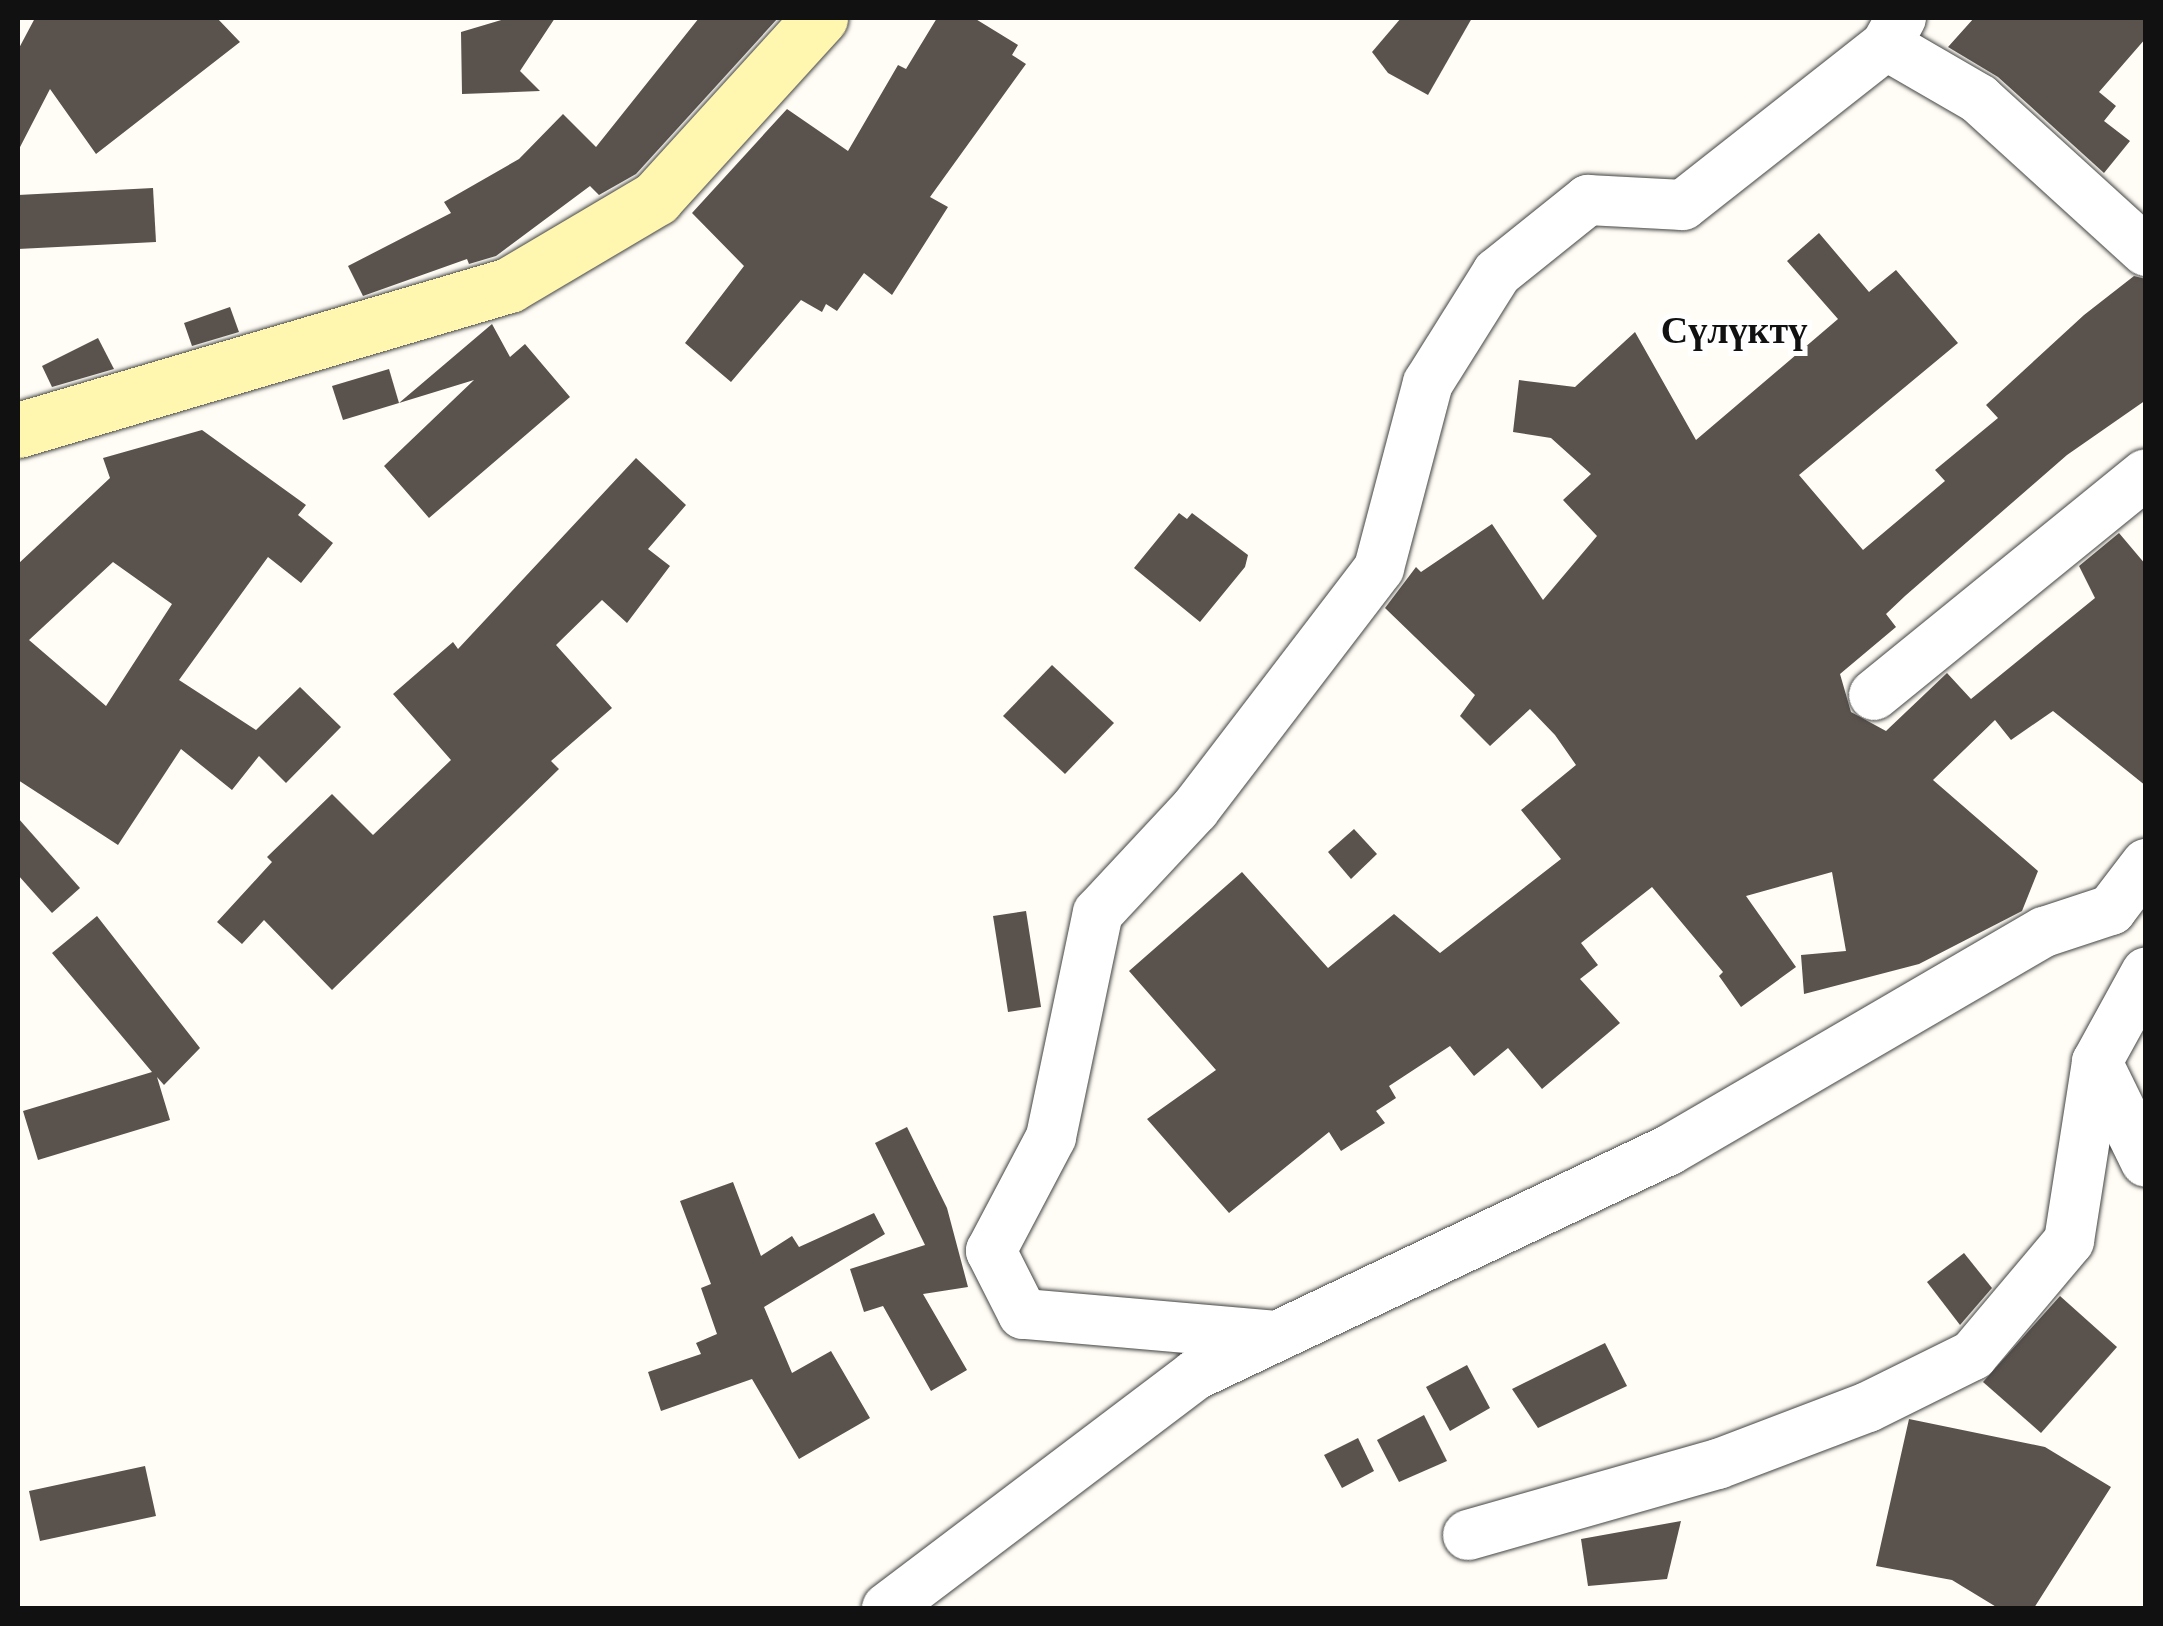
<!DOCTYPE html>
<html>
<head>
<meta charset="utf-8">
<style>
  body { margin:0 }
  #map { position:relative; width:2163px; height:1626px; overflow:hidden; background:#fffdf5; font-family:"Times New Roman",serif }
  div>[style] { position:absolute }
  [style*='--x'] { left:calc(var(--x)*1px); top:calc(var(--y)*1px); width:calc(var(--w)*1px); rotate:calc(var(--a)*1deg) }
  .building>* { inset:0; background:#5a524d }
  .roads { filter:drop-shadow(0 0 2px #444) drop-shadow(0 0 2px #444) }
  .street>* { height:50px; margin:-25px; padding:0 25px; transform-origin:25px; border-radius:25px; background:#fff }
  .secondary>* { height:55px; margin:-27.5px; padding:0 27.5px; transform-origin:27.5px; border-radius:27.5px; background:#fff6b0 }
  span { translate:-50% -50%; white-space:nowrap; text-align:center; line-height:1.15; -webkit-text-stroke:10px #fff; paint-order:stroke }
  .district-label { font-size:38px; color:#111; font-weight:700 }
  .frame { position:absolute; inset:0; border:20px solid #111; pointer-events:none }
</style>
</head>
<body>
<div id="map">
  <div class="building">
    <div style="clip-path:polygon(35px 18px,217px 18px,240px 42px,96px 154px,50px 89px,18px 151px,18px 50px)"></div>
    <div style="clip-path:polygon(508px 18px,555px 18px,520px 71px,540px 91px,462px 94px,461px 32px)"></div>
    <div style="clip-path:polygon(699px 18px,778px 18px,636px 174px,599px 195px,590px 186px,496px 256px,469px 264px,467px 259px,363px 296px,348px 266px,451px 213px,444px 202px,519px 159px,563px 114px,596px 147px)"></div>
    <div style="clip-path:polygon(937px 18px,974px 18px,1018px 45px,1012px 55px,1026px 64px,930px 197px,948px 207px,892px 295px,864px 273px,837px 311px,826px 304px,822px 312px,801px 300px,731px 382px,685px 343px,744px 266px,692px 213px,787px 109px,848px 151px,898px 65px,906px 69px)"></div>
    <div style="clip-path:polygon(1401px 18px,1472px 18px,1428px 95px,1388px 73px,1372px 52px)"></div>
    <div style="clip-path:polygon(1974px 18px,2146px 18px,2146px 38px,2099px 92px,2116px 106px,2104px 121px,2130px 141px,2104px 173px,1998px 77px,1948px 47px)"></div>
    <div style="clip-path:polygon(153px 188px,156px 242px,18px 249px,18px 195px)"></div>
    <div style="clip-path:polygon(1819px 233px,1869px 292px,1896px 270px,1958px 343px,1799px 475px,1863px 550px,1945px 481px,1935px 470px,1998px 418px,1986px 405px,2084px 315px,2134px 276px,2146px 279px,2146px 400px,2067px 455px,1905px 596px,1886px 614px,1896px 627px,1840px 674px,1851px 712px,1886px 731px,1947px 673px,1971px 699px,2095px 598px,2079px 566px,2119px 533px,2146px 565px,2146px 786px,2053px 711px,2011px 740px,1995px 720px,1933px 780px,2038px 871px,2022px 911px,1919px 964px,1804px 994px,1801px 955px,1846px 951px,1832px 872px,1746px 896px,1796px 967px,1741px 1007px,1719px 976px,1723px 972px,1652px 887px,1581px 943px,1598px 965px,1580px 979px,1620px 1023px,1542px 1089px,1508px 1048px,1474px 1076px,1450px 1046px,1389px 1086px,1396px 1098px,1376px 1111px,1385px 1123px,1341px 1151px,1329px 1132px,1229px 1213px,1147px 1119px,1216px 1070px,1129px 971px,1242px 872px,1328px 968px,1394px 914px,1440px 953px,1561px 859px,1521px 810px,1576px 765px,1555px 735px,1530px 709px,1490px 746px,1460px 716px,1475px 695px,1385px 608px,1416px 567px,1421px 572px,1492px 524px,1543px 600px,1597px 536px,1563px 500px,1591px 474px,1551px 438px,1513px 432px,1519px 380px,1575px 387px,1635px 332px,1696px 440px,1838px 319px,1787px 261px)"></div>
    <div style="clip-path:polygon(230px 307px,239px 332px,192px 346px,184px 323px)"></div>
    <div style="clip-path:polygon(492px 324px,510px 357px,525px 344px,570px 397px,429px 518px,384px 466px,474px 380px,399px 403px)"></div>
    <div style="clip-path:polygon(98px 338px,114px 369px,52px 387px,42px 366px)"></div>
    <div style="clip-path:polygon(389px 369px,399px 403px,343px 420px,332px 386px)"></div>
    <div style="clip-path:polygon(evenodd,202px 430px,306px 505px,298px 515px,333px 543px,301px 583px,268px 557px,179px 680px,256px 730px,300px 687px,341px 727px,286px 783px,259px 756px,232px 790px,181px 749px,118px 845px,18px 780px,18px 564px,110px 478px,103px 458px,202px 430px,113px 562px,172px 604px,106px 706px,29px 640px,113px 562px)"></div>
    <div style="clip-path:polygon(636px 458px,686px 505px,648px 549px,670px 566px,627px 623px,602px 600px,556px 645px,612px 708px,551px 761px,559px 769px,332px 990px,264px 920px,242px 944px,217px 922px,272px 862px,267px 857px,332px 794px,373px 835px,451px 760px,393px 694px,453px 642px,458px 649px)"></div>
    <div style="clip-path:polygon(1179px 513px,1187px 519px,1192px 513px,1248px 555px,1245px 567px,1200px 622px,1134px 568px)"></div>
    <div style="clip-path:polygon(1052px 665px,1114px 723px,1065px 774px,1003px 716px)"></div>
    <div style="clip-path:polygon(18px 818px,80px 888px,52px 913px,18px 875px)"></div>
    <div style="clip-path:polygon(1354px 829px,1377px 854px,1351px 879px,1328px 852px)"></div>
    <div style="clip-path:polygon(1026px 911px,1041px 1007px,1008px 1012px,993px 916px)"></div>
    <div style="clip-path:polygon(97px 916px,200px 1048px,164px 1085px,157px 1077px,170px 1120px,38px 1160px,23px 1111px,152px 1072px,52px 953px)"></div>
    <div style="clip-path:polygon(907px 1127px,947px 1208px,968px 1287px,923px 1294px,967px 1370px,931px 1391px,883px 1306px,864px 1312px,850px 1269px,925px 1245px,875px 1143px)"></div>
    <div style="clip-path:polygon(733px 1182px,761px 1256px,792px 1236px,799px 1247px,874px 1213px,885px 1234px,764px 1307px,792px 1373px,831px 1351px,870px 1418px,799px 1459px,752px 1379px,661px 1411px,648px 1372px,701px 1354px,696px 1343px,717px 1334px,701px 1288px,711px 1284px,680px 1201px)"></div>
    <div style="clip-path:polygon(1964px 1253px,1992px 1288px,1960px 1325px,1927px 1282px)"></div>
    <div style="clip-path:polygon(2060px 1296px,2117px 1347px,2041px 1433px,1983px 1382px)"></div>
    <div style="clip-path:polygon(1605px 1343px,1627px 1386px,1538px 1428px,1512px 1389px)"></div>
    <div style="clip-path:polygon(1467px 1365px,1490px 1408px,1450px 1431px,1426px 1387px)"></div>
    <div style="clip-path:polygon(1424px 1415px,1447px 1461px,1399px 1482px,1377px 1440px)"></div>
    <div style="clip-path:polygon(1909px 1419px,2045px 1447px,2111px 1487px,2034px 1608px,1998px 1608px,1952px 1580px,1876px 1566px)"></div>
    <div style="clip-path:polygon(1358px 1438px,1374px 1471px,1342px 1488px,1324px 1455px)"></div>
    <div style="clip-path:polygon(145px 1466px,156px 1516px,40px 1541px,29px 1491px)"></div>
    <div style="clip-path:polygon(1681px 1521px,1667px 1579px,1588px 1586px,1581px 1539px)"></div>
  </div>
  <div class="roads">
    <div class="street">
      <div style="--x:1901;--y:18;--w:31;--a:119"></div>
      <div style="--x:1886;--y:45;--w:108;--a:30.1"></div>
      <div style="--x:1979;--y:99;--w:226;--a:42.3"></div>
      <div style="--x:1874;--y:695;--w:350;--a:-39.1"></div>
      <div style="--x:2097;--y:1062;--w:111;--a:63.9"></div>
      <div style="--x:1277;--y:1336;--w:255;--a:-175"></div>
      <div style="--x:1023;--y:1314;--w:71;--a:-116.9"></div>
      <div style="--x:991;--y:1251;--w:129;--a:-62.2"></div>
      <div style="--x:1051;--y:1137;--w:229;--a:-78.2"></div>
      <div style="--x:1098;--y:913;--w:142;--a:-47"></div>
      <div style="--x:1195;--y:809;--w:303;--a:-52.6"></div>
      <div style="--x:1379;--y:568;--w:191;--a:-75.2"></div>
      <div style="--x:1428;--y:383;--w:130;--a:-57.9"></div>
      <div style="--x:1497;--y:273;--w:117;--a:-38.7"></div>
      <div style="--x:1588;--y:200;--w:95;--a:3"></div>
      <div style="--x:1683;--y:205;--w:258;--a:-38.2"></div>
      <div style="--x:1468;--y:1535;--w:260;--a:-15.9"></div>
      <div style="--x:1718;--y:1464;--w:160;--a:-20.8"></div>
      <div style="--x:1868;--y:1407;--w:117;--a:-26.3"></div>
      <div style="--x:1973;--y:1355;--w:149;--a:-49.9"></div>
      <div style="--x:2069;--y:1241;--w:181;--a:-81.1"></div>
      <div style="--x:2097;--y:1062;--w:102;--a:-61.2"></div>
      <div style="--x:887;--y:1608;--w:386;--a:-37.1"></div>
      <div style="--x:1195;--y:1375;--w:525;--a:-25.39"></div>
      <div style="--x:1669;--y:1150;--w:434;--a:-30.2"></div>
      <div style="--x:2044;--y:932;--w:71;--a:-18.2"></div>
      <div style="--x:2111;--y:910;--w:58;--a:-52.7"></div>
    </div>
    <div class="secondary">
      <div style="--x:18;--y:430;--w:512;--a:-16.45"></div>
      <div style="--x:509;--y:285;--w:171;--a:-30.6"></div>
      <div style="--x:656;--y:198;--w:244;--a:-47.7"></div>
    </div>
  </div>
  <div class="district-label">
    <span style="left:1734px;top:331px">Сүлүктү</span>
  </div>
  <div class="frame"></div>
</div>
</body>
</html>
